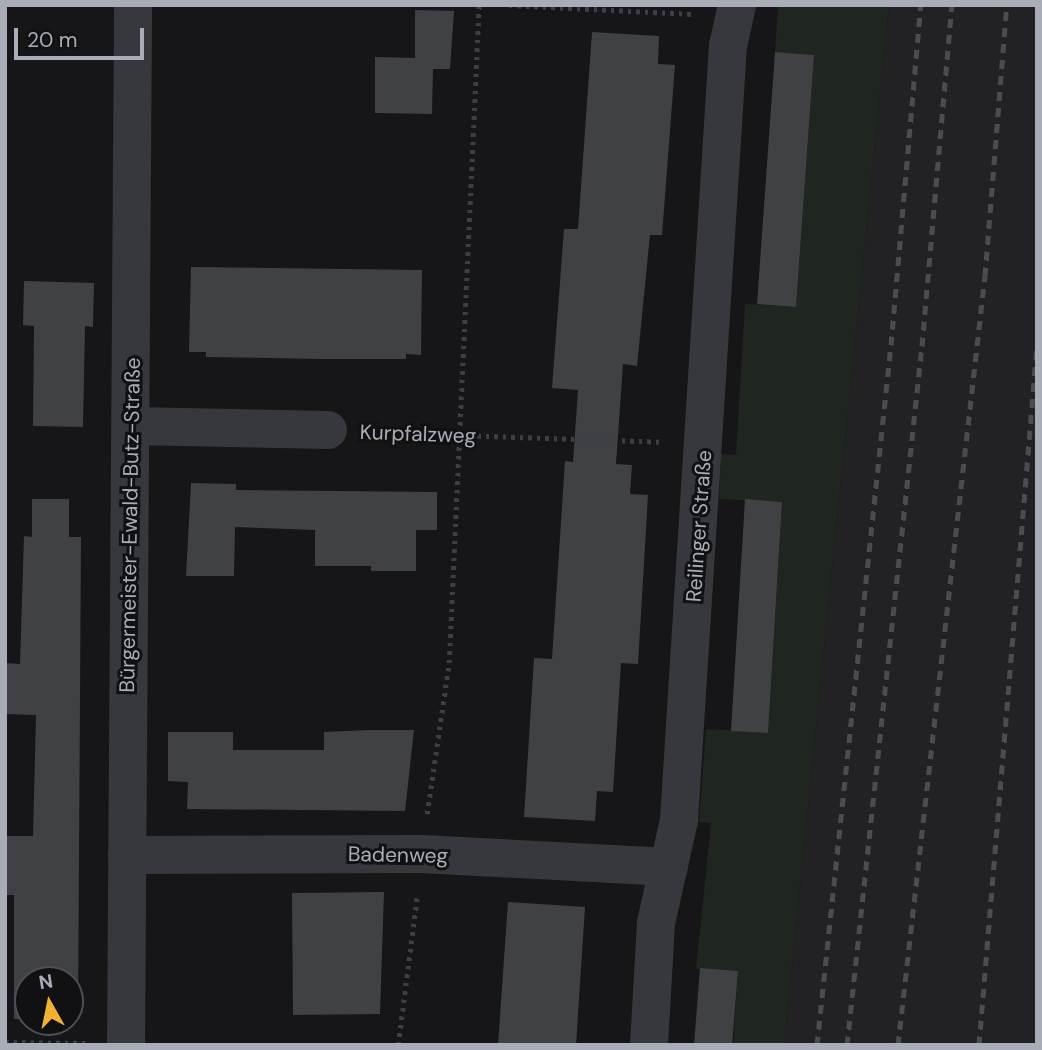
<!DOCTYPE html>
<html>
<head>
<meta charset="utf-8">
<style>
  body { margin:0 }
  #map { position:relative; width:1042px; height:1050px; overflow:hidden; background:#161618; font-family:"DM Sans",sans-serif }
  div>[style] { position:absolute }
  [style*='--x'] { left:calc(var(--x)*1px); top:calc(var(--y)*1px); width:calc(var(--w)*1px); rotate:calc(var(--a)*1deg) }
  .built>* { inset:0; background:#222225 }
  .green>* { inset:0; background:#1e261f }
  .building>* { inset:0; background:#404145 }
  .path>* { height:4.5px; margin-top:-2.25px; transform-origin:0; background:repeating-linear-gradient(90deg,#3d3f44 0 3.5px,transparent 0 8.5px) }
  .minor>* { height:38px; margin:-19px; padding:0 19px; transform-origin:19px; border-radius:19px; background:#37383d }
  .rail>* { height:5px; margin-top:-2.5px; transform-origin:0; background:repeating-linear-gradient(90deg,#4a4c52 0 9px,transparent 0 16px) }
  span { translate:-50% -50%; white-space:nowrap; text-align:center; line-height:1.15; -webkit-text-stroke:6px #111113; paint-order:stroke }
  .street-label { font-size:21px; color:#a8adb8 }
  .frame { position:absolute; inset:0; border:7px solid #a8adb8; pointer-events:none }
  .north { position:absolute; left:14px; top:966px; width:70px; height:70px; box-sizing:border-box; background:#111113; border:2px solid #4d4f55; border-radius:50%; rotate:351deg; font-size:19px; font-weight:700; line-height:28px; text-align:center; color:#a8adb8 }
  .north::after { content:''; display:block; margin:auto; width:24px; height:32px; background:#f2b134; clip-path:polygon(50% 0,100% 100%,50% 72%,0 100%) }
  .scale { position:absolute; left:14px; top:28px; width:130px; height:32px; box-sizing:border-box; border:4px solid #a8adb8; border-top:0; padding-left:9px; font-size:21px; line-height:24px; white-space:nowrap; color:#a8adb8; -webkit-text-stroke:5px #111113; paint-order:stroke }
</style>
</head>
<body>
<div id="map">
  <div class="built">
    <div style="clip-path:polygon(889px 5px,1037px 5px,1037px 1045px,784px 1045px)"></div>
  </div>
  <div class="green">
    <div style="clip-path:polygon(778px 5px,889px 5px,784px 1045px,733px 1045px,738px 972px,696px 969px,711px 823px,699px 822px,706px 729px,768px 733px,782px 502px,719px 499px,721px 454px,736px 455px,745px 304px,796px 307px,814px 55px,775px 52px)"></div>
  </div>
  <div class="building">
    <div style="clip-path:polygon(415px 10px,454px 11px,450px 69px,433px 69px,432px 114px,375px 113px,375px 57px,415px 58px)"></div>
    <div style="clip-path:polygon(592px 32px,659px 36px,658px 64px,675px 65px,662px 235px,650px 235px,637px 366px,623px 364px,616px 464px,632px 465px,630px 494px,648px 495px,638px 664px,621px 663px,613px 792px,597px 791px,595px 821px,524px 817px,534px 658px,552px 659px,565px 461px,573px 462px,578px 390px,552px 388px,564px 229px,578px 229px)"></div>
    <div style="clip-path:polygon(775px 52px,814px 55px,796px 307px,757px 304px)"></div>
    <div style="clip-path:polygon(191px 267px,422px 270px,421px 355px,406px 354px,406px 359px,321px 359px,206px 357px,206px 352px,189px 352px)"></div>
    <div style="clip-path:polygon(24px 281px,94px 283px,93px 327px,85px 326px,83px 427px,33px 426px,34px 326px,23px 325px)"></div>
    <div style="clip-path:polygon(191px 483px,236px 484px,236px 490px,437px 492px,437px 530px,416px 530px,416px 571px,371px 571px,371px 566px,315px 566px,315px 530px,235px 527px,234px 576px,186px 576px)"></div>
    <div style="clip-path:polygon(32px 499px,69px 499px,69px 537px,81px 537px,78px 1018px,70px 1018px,70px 980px,28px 980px,28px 1019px,14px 1019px,14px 895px,5px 895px,5px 836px,33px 836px,36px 715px,5px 714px,5px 663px,20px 664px,24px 536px,32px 537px)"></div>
    <div style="clip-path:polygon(745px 499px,782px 502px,768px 733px,731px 731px)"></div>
    <div style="clip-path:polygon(370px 730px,414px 730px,405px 811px,187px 809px,188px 782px,168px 781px,168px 732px,233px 732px,233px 750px,324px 750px,324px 732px)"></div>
    <div style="clip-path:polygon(384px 892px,380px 1014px,293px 1015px,292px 893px)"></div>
    <div style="clip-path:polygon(508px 902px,585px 907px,576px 1045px,498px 1045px)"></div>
    <div style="clip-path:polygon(700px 968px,738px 971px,732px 1045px,694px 1045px)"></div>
  </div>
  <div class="path">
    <div style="--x:509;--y:5;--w:184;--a:2.8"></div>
    <div style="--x:367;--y:432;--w:295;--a:1.9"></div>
    <div style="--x:427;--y:814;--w:153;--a:-81.7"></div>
    <div style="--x:449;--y:663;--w:659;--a:-87.39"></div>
    <div style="--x:5;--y:1042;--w:81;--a:0.7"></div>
    <div style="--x:398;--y:1045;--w:150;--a:-82.7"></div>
  </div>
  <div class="minor">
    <div style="--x:132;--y:426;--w:196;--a:1.2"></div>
    <div style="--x:127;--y:855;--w:295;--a:-0.2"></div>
    <div style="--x:422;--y:854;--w:247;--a:3"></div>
    <div style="--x:126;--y:1045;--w:1040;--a:-89.61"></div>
    <div style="--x:649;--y:1045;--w:122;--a:-86.7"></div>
    <div style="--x:656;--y:923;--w:106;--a:-77.4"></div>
    <div style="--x:679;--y:820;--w:776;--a:-86.38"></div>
    <div style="--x:728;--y:46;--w:42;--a:-77.6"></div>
  </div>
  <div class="rail">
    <div style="--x:817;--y:1045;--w:704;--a:-83.97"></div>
    <div style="--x:891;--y:345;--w:341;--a:-85"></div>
    <div style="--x:847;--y:1045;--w:703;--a:-83.88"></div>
    <div style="--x:922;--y:346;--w:342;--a:-85"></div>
    <div style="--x:898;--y:1045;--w:774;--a:-83.55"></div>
    <div style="--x:985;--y:276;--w:272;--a:-85.4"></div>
    <div style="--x:979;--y:1045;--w:702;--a:-85.26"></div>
  </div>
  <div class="street-label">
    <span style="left:418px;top:434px;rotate:2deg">Kurpfalzweg</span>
    <span style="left:130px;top:525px;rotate:-89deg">Bürgermeister-Ewald-Butz-Straße</span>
    <span style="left:699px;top:526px;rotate:-86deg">Reilinger Straße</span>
    <span style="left:398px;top:855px;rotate:1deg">Badenweg</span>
  </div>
  <div class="frame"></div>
  <div class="north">N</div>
  <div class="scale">20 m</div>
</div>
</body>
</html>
